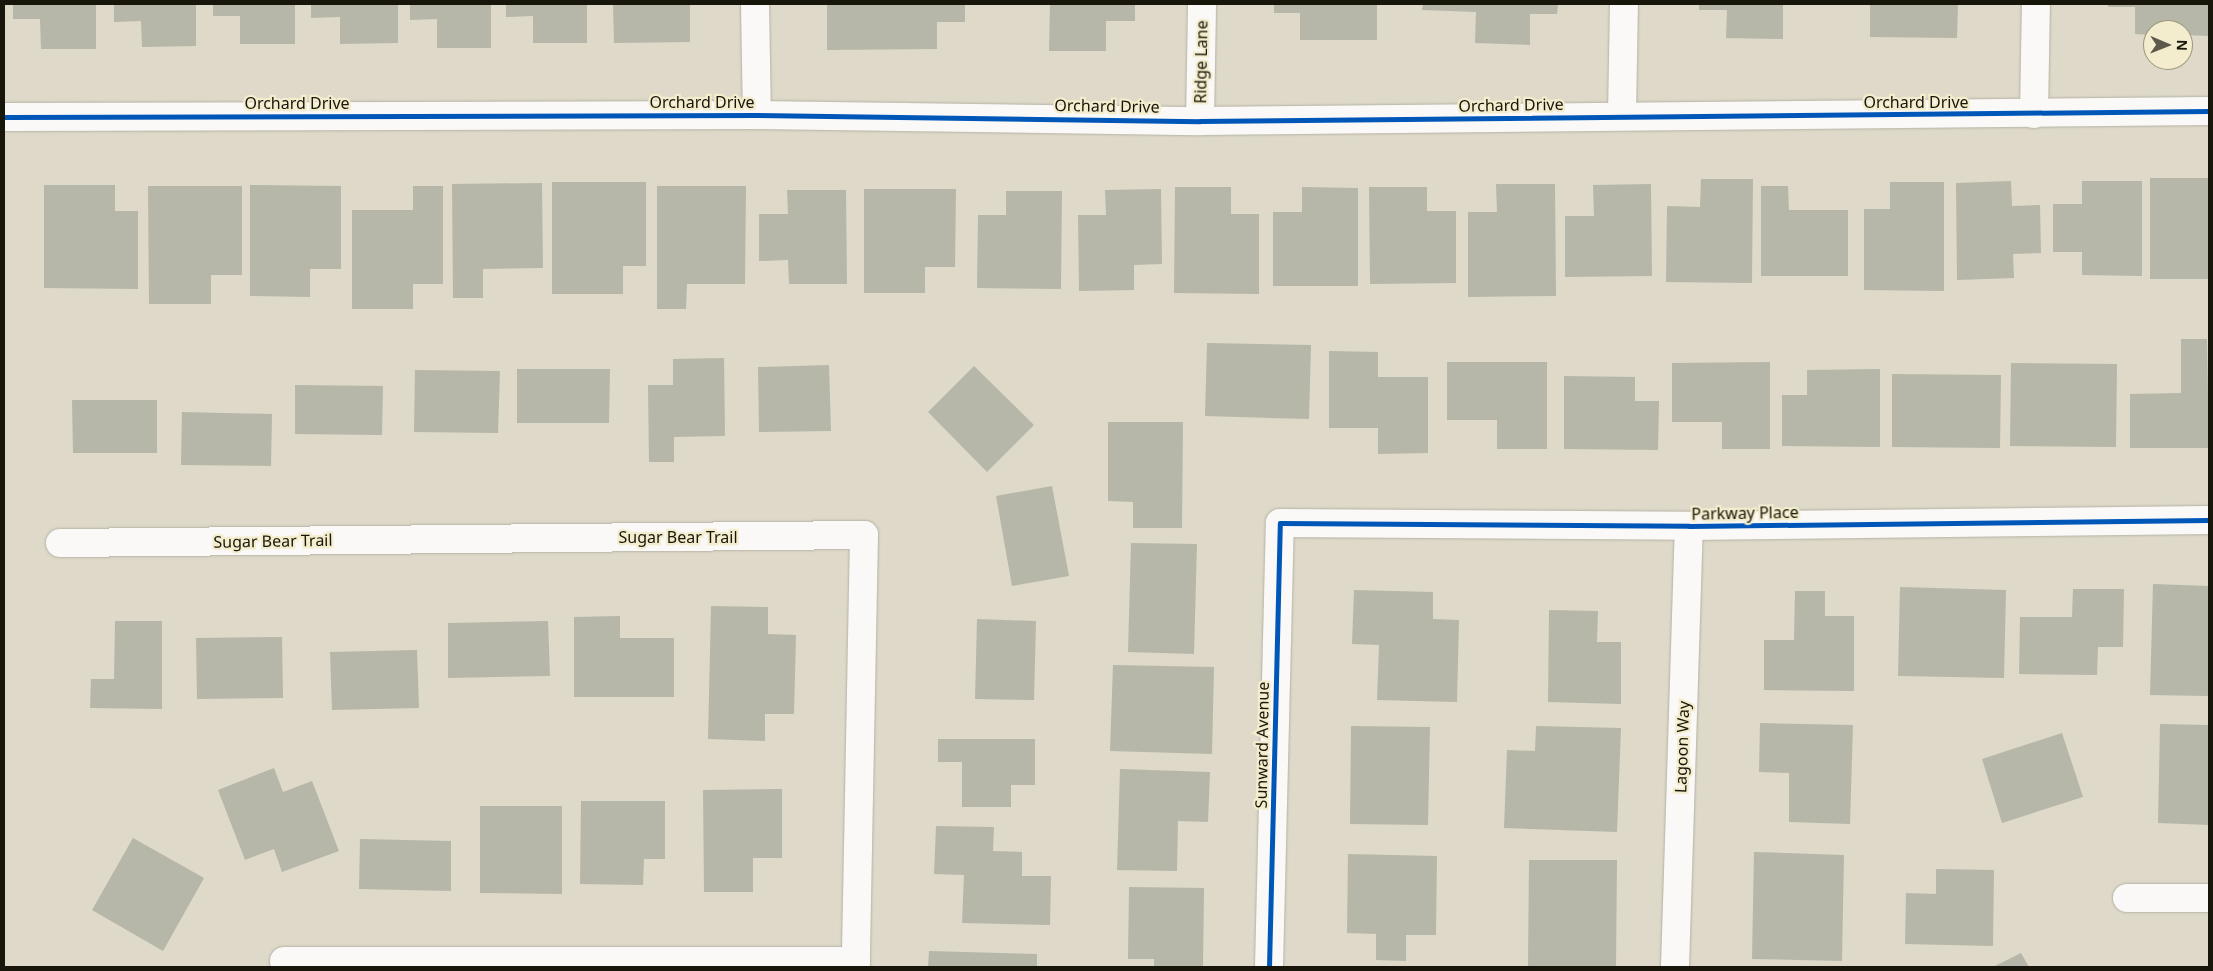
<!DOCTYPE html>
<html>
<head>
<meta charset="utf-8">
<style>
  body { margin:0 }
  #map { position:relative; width:2213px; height:971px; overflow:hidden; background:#ded9c8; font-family:"Noto Sans",sans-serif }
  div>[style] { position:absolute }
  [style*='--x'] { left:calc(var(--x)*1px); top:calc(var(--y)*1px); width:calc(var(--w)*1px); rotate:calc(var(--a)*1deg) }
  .building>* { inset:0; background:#b6b7a8 }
  .roads { filter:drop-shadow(0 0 1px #b5b2a5) drop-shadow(0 0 1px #b5b2a5) }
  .street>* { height:28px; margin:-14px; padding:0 14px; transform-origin:14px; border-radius:14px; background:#faf9f7 }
  .cycleway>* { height:5px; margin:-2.5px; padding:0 2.5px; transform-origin:2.5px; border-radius:2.5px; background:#0057b8 }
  span { translate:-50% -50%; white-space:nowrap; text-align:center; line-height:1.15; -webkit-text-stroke:4.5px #f3edcd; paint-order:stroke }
  .street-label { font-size:16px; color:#18160b }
  .frame { position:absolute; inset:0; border:5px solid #18160b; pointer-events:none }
  .north { position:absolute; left:2143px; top:20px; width:50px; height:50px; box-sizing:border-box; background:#f3edcd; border:1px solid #9b977f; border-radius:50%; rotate:91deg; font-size:14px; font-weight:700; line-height:20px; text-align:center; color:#18160b }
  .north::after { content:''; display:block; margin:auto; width:18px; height:22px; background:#5d5a4d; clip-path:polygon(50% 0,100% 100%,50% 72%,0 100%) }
</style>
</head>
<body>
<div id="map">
  <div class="building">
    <div style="clip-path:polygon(13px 4px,96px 4px,96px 49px,41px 49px,40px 19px,13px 19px)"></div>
    <div style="clip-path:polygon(114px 4px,196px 4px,196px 46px,142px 47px,141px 21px,114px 22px)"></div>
    <div style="clip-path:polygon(213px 4px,295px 4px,295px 44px,240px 44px,240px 16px,213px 16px)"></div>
    <div style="clip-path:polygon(311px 4px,398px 4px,398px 43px,340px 44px,340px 17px,311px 18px)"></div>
    <div style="clip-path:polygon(410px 4px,491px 4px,491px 48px,437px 48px,437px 19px,410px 20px)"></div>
    <div style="clip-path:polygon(506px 4px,587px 4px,587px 43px,533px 43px,533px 16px,506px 17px)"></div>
    <div style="clip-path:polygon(613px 4px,690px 4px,690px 42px,614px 43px)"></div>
    <div style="clip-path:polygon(827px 4px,965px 4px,965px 22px,937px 22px,937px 49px,827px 50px)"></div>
    <div style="clip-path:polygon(1050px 4px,1135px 4px,1135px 21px,1106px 21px,1106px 51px,1049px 51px)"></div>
    <div style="clip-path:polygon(1274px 4px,1377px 4px,1377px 40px,1300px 40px,1300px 13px,1274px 13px)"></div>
    <div style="clip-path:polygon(1423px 4px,1558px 4px,1557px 14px,1530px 14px,1530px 45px,1475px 43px,1476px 12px,1422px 10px)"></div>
    <div style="clip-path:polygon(1699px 4px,1783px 4px,1783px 39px,1726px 38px,1727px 10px,1699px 10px)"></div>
    <div style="clip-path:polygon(1870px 4px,1958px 4px,1957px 38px,1870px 37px)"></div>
    <div style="clip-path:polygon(2108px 4px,2209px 4px,2209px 36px,2183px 35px,2183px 30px,2153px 30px,2153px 35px,2135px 34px,2135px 7px,2108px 7px)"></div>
    <div style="clip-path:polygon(2150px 178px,2209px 178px,2209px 279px,2150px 279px)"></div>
    <div style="clip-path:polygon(1701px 179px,1753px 179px,1752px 283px,1666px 282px,1667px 206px,1700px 207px)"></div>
    <div style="clip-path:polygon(2011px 181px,2012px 206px,2040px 205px,2041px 253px,2013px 254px,2014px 278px,1957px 280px,1956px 183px)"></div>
    <div style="clip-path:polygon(2082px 181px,2142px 181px,2142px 276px,2082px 275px,2082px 252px,2053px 252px,2053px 204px,2082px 204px)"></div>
    <div style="clip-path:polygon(552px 182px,646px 182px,646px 266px,623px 266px,623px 294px,552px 294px)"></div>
    <div style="clip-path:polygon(1890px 182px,1944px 182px,1944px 291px,1864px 290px,1864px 209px,1890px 209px)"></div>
    <div style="clip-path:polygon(542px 183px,543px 268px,483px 269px,483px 298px,453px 298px,452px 184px)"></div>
    <div style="clip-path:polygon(1496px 184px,1555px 184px,1556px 296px,1468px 297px,1468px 212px,1497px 212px)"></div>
    <div style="clip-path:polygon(1651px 184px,1652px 276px,1565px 277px,1565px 216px,1594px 216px,1593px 185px)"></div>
    <div style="clip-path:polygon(44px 185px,115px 185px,115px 211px,138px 211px,138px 289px,44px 288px)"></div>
    <div style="clip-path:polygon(250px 185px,341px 186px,341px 269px,310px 269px,310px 297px,250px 296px)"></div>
    <div style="clip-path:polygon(148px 186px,242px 186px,242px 275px,211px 275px,211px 304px,149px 304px)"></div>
    <div style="clip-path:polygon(413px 186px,443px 186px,443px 284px,413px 284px,413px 309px,352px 309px,352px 210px,413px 210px)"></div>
    <div style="clip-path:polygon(657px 186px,746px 186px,745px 284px,687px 284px,686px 309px,657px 309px)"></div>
    <div style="clip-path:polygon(1761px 186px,1788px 186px,1789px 210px,1848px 210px,1848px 276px,1761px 276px)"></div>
    <div style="clip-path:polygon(1175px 187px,1231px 187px,1231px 214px,1259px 214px,1259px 294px,1174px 293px)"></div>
    <div style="clip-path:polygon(1302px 187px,1358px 188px,1358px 286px,1273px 286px,1273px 212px,1302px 212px)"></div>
    <div style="clip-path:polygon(1369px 187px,1427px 187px,1427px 211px,1456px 211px,1456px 283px,1370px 284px)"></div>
    <div style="clip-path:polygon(864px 189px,956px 189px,955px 267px,925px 267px,925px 293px,864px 293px)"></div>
    <div style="clip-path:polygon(1161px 189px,1162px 264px,1134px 265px,1134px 290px,1079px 291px,1078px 215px,1106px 215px,1105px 190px)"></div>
    <div style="clip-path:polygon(787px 190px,846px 190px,847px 284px,789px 284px,788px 260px,759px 261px,759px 214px,788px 214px)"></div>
    <div style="clip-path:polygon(1006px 191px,1062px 191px,1061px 289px,977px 288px,978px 215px,1006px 215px)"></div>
    <div style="clip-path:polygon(2181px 339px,2207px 339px,2209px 448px,2130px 448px,2130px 394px,2181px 393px)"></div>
    <div style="clip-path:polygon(1207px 343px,1311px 345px,1309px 419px,1205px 416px)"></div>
    <div style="clip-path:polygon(1329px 351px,1378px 352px,1378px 377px,1428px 377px,1428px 453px,1378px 454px,1378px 428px,1329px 428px)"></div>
    <div style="clip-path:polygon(724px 358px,725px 436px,674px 437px,674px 462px,649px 462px,648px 385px,673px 385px,673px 359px)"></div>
    <div style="clip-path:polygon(1447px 362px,1547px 362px,1547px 449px,1497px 449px,1497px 420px,1447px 420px)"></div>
    <div style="clip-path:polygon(1770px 362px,1770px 449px,1722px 449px,1722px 422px,1672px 422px,1672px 363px)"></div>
    <div style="clip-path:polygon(2011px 363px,2117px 364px,2116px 447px,2010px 446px)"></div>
    <div style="clip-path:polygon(829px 365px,831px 431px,759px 432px,758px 367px)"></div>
    <div style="clip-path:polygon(974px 366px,1034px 425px,987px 472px,928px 412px)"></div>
    <div style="clip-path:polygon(517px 369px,610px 369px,609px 423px,517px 423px)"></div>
    <div style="clip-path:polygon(1880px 369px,1880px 447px,1782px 446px,1782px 395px,1807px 395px,1807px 370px)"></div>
    <div style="clip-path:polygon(415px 370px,500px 371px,498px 433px,414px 432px)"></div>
    <div style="clip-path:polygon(1892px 374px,2001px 375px,2000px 448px,1892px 447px)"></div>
    <div style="clip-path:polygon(1564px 376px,1635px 377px,1635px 401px,1659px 401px,1658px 450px,1564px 449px)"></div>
    <div style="clip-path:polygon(295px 385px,383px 386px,382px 435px,295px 434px)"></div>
    <div style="clip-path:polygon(72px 400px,157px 400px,157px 453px,73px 453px)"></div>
    <div style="clip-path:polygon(182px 412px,272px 414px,271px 466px,181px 465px)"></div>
    <div style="clip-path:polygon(1108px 422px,1183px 422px,1182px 528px,1133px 528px,1133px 502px,1108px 501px)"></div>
    <div style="clip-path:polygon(1052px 486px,1069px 576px,1012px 586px,996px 496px)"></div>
    <div style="clip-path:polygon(1131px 543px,1197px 544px,1194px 654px,1128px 652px)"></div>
    <div style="clip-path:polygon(2153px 584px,2209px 586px,2209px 696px,2150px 695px)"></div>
    <div style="clip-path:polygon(1900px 587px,2006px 590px,2004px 678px,1898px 676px)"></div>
    <div style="clip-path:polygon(2073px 589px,2124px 589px,2123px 647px,2098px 647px,2097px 675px,2019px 674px,2020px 617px,2072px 617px)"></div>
    <div style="clip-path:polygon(1354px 590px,1433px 592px,1433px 619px,1459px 620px,1457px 702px,1377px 700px,1379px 645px,1352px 644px)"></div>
    <div style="clip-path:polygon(1795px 591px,1825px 591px,1825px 616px,1854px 616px,1854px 691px,1764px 690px,1764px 640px,1794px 640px)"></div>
    <div style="clip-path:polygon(711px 606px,768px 607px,768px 634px,796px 635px,794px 714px,765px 714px,765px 741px,708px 739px)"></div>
    <div style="clip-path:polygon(1549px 610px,1598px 611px,1597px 642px,1621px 642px,1621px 704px,1548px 702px)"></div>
    <div style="clip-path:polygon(620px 616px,620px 638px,674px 638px,674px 697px,574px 697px,574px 617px)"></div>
    <div style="clip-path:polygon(977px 619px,1036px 621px,1034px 700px,975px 699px)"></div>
    <div style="clip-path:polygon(115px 621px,162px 621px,162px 709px,90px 708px,91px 679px,114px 679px)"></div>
    <div style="clip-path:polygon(548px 621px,550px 676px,448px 678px,448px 623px)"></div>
    <div style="clip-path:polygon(282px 637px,283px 698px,197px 699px,196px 638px)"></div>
    <div style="clip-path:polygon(417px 650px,419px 708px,332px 710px,330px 652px)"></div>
    <div style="clip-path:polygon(1113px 665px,1214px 667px,1212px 754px,1110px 751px)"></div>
    <div style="clip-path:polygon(1760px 723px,1853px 725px,1850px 824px,1789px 822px,1789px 773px,1759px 772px)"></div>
    <div style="clip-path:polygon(2160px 724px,2209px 725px,2209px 825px,2158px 823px)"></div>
    <div style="clip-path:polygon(1351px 726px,1430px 727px,1428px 825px,1350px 824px)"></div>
    <div style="clip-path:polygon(1536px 726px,1621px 728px,1617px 832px,1504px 828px,1507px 750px,1535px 751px)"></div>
    <div style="clip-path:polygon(2062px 733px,2083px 797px,2002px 823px,1982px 759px)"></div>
    <div style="clip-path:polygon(938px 739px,1035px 739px,1035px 785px,1011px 785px,1011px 807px,962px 807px,962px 762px,938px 762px)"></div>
    <div style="clip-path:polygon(274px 768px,283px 792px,312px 781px,339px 851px,282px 872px,274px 849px,245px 860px,218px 790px)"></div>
    <div style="clip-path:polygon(1120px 769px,1210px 772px,1208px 822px,1178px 821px,1177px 871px,1117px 870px)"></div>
    <div style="clip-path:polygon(782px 789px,782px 858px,753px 858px,753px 892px,704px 892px,703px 790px)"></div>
    <div style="clip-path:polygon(581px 801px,665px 801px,665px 859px,644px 859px,643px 885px,580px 884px)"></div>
    <div style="clip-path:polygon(480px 806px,562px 806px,562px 894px,480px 893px)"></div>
    <div style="clip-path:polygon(936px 826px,994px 827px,993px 851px,1022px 852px,1022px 876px,1051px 876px,1050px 925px,962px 923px,964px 875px,934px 874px)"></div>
    <div style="clip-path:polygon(133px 838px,204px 878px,163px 951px,92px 910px)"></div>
    <div style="clip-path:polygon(360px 839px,451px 841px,451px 891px,359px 889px)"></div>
    <div style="clip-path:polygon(1754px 852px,1844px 855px,1842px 961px,1752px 959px)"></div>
    <div style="clip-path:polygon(1348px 854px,1437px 856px,1436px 935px,1406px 935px,1406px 961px,1376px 960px,1376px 934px,1347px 933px)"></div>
    <div style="clip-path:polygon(1529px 860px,1617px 860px,1616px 967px,1528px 967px)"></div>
    <div style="clip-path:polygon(1936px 869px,1994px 870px,1993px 946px,1905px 944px,1906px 893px,1936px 894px)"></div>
    <div style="clip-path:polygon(1129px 887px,1204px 888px,1203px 967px,1154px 967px,1154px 959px,1128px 959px)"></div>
    <div style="clip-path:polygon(929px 951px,1037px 954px,1037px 967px,928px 967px)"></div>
    <div style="clip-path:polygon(2021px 953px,2029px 967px,1993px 967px)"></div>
  </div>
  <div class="roads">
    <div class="street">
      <div style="--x:755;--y:4;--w:111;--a:89"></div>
      <div style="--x:2034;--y:114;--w:110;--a:-89"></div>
      <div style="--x:1622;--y:116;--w:112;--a:-89"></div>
      <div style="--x:4;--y:117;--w:753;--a:-0.15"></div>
      <div style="--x:757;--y:115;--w:443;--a:0.8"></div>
      <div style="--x:1200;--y:121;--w:1009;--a:-0.57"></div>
      <div style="--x:1200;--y:121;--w:117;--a:-89"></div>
      <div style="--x:60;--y:543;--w:804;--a:-0.57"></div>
      <div style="--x:864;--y:535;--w:432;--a:91.1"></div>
      <div style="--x:2127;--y:898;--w:82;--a:0"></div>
      <div style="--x:284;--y:961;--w:572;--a:0"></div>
      <div style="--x:1269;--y:967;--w:444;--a:-88.6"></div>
      <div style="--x:1280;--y:523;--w:409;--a:0.4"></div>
      <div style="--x:1689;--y:526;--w:520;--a:-0.66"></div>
      <div style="--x:1675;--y:967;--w:441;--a:-88.2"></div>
    </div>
  </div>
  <div class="cycleway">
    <div style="--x:4;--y:117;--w:753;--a:-0.15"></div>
    <div style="--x:757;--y:115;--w:443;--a:0.8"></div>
    <div style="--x:1200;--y:121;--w:1009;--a:-0.57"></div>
    <div style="--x:1269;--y:967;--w:444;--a:-88.6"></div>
    <div style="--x:1280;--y:523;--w:409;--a:0.4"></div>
    <div style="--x:1689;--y:526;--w:520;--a:-0.66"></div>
  </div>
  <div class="street-label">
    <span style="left:1201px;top:62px;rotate:-89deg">Ridge Lane</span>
    <span style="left:702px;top:102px">Orchard Drive</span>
    <span style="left:1916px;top:102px">Orchard Drive</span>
    <span style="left:297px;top:103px">Orchard Drive</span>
    <span style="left:1511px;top:105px;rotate:-1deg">Orchard Drive</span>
    <span style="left:1107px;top:106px;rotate:1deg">Orchard Drive</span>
    <span style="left:1745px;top:513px;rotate:-1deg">Parkway Place</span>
    <span style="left:678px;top:537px">Sugar Bear Trail</span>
    <span style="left:273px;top:541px;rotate:-1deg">Sugar Bear Trail</span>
    <span style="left:1262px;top:745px;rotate:-89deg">Sunward Avenue</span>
    <span style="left:1682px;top:747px;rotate:-88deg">Lagoon Way</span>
  </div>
  <div class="frame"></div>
  <div class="north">N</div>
</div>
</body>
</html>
